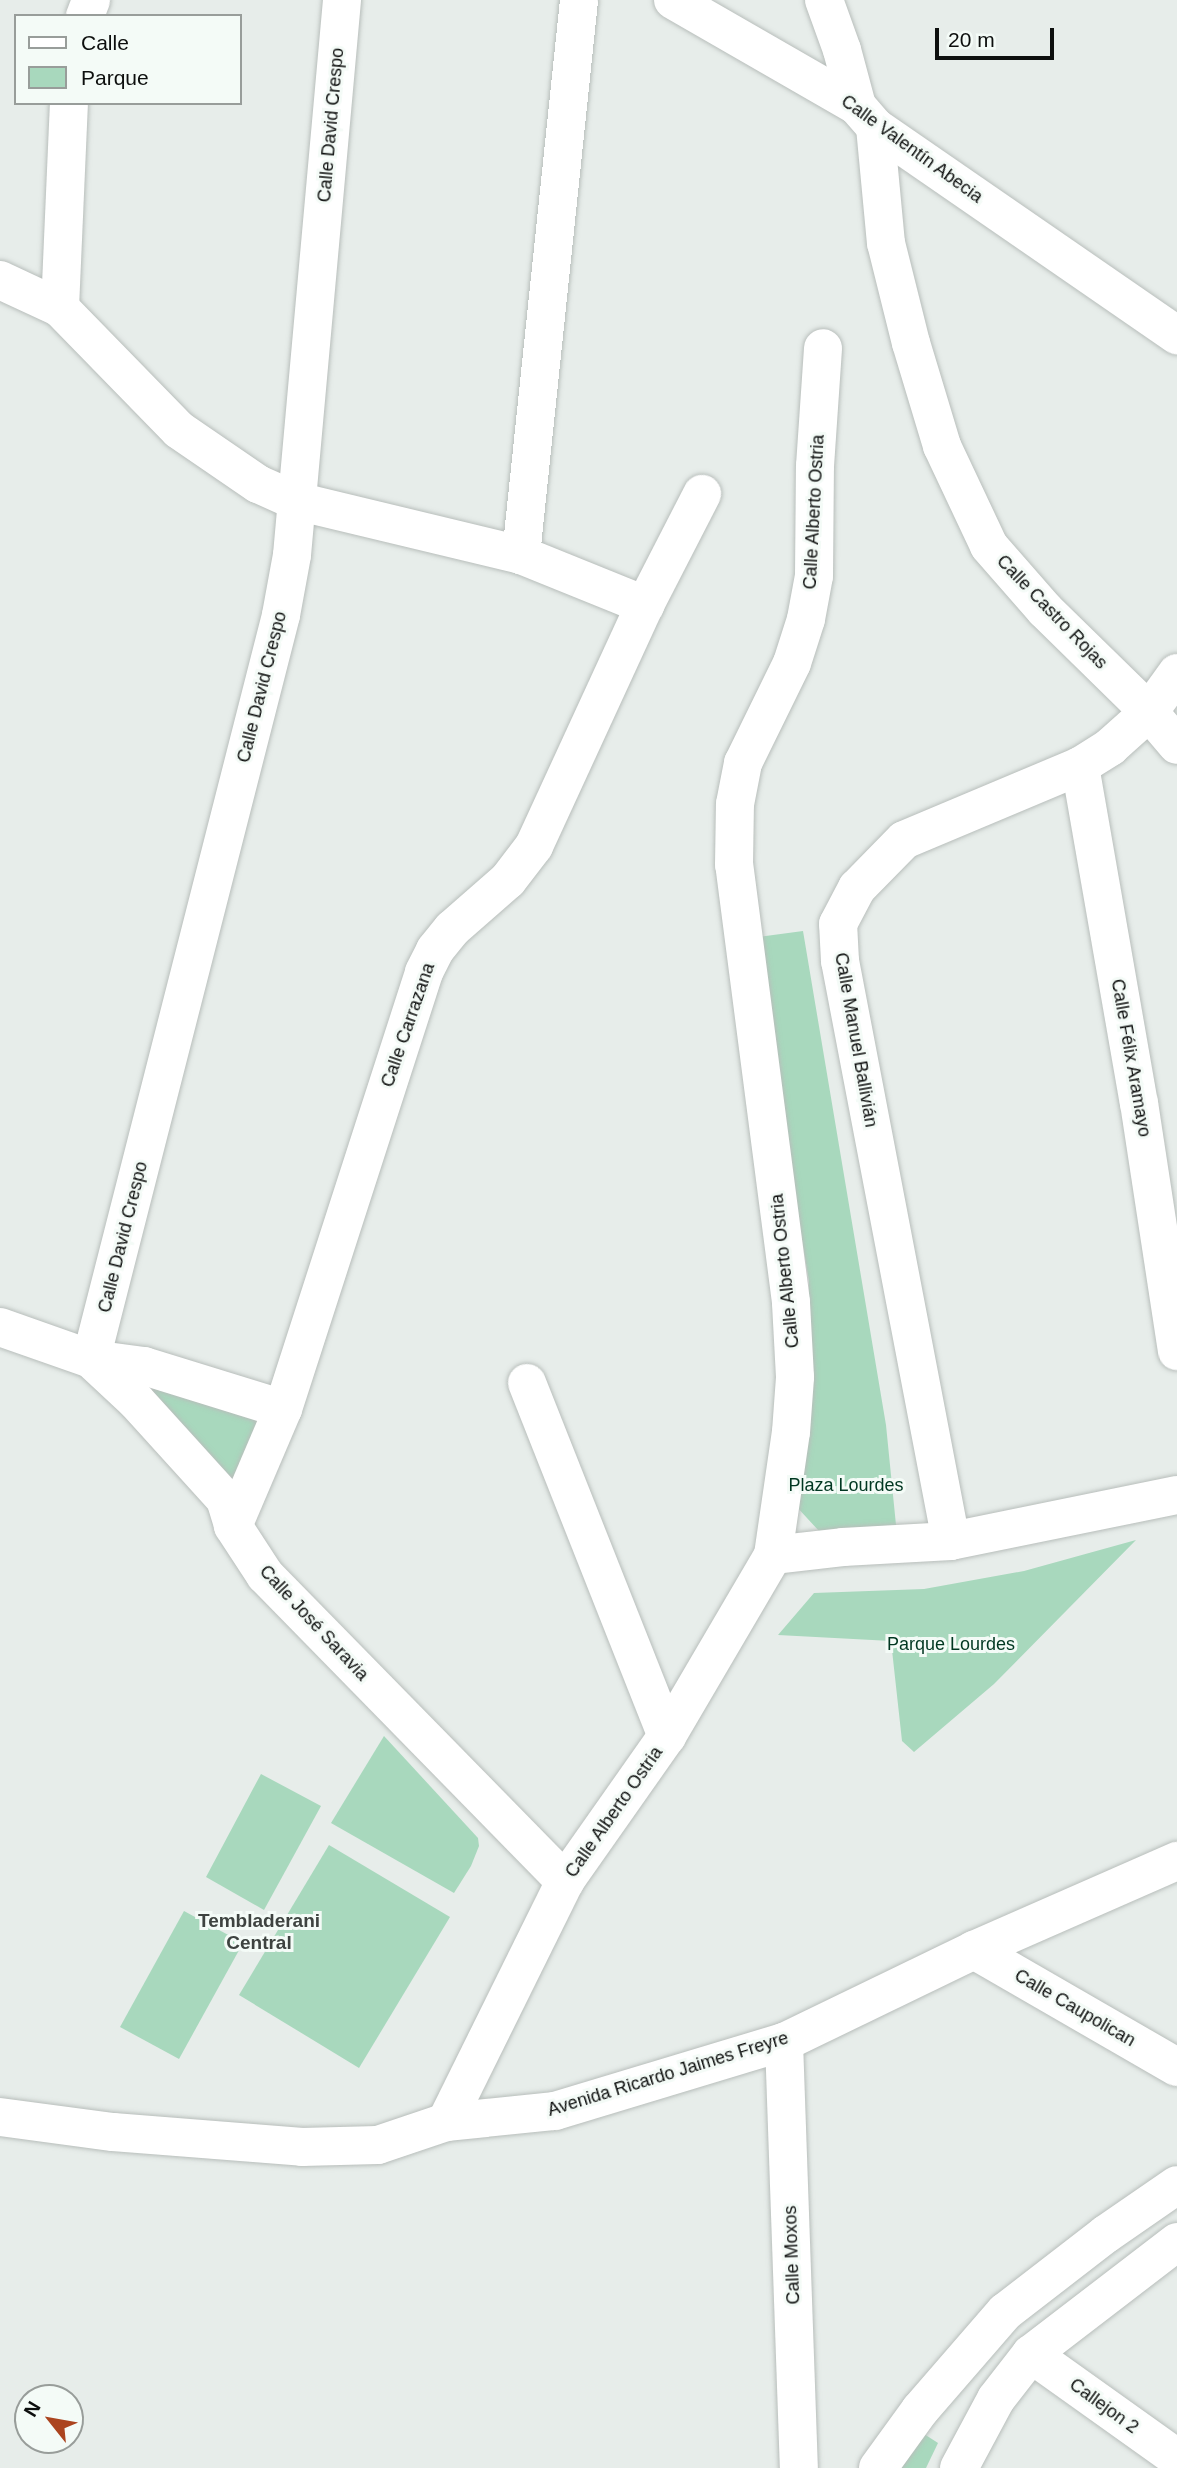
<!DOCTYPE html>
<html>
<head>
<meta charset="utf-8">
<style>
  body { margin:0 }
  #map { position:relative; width:1177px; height:2468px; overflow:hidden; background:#e7edea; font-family:Arial,sans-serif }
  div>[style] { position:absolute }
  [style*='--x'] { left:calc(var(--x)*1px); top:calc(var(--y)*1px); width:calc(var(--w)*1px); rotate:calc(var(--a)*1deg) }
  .green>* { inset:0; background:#a8d8bd }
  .roads { filter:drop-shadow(0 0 2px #b8bebb) drop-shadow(0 0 2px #b8bebb) }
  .minor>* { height:38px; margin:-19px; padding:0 19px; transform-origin:19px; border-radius:19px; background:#fff }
  .major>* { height:38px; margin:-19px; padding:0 19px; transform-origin:19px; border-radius:19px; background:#fff }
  span { translate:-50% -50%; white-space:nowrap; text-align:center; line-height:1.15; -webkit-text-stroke:6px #f4fbf7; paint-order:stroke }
  .street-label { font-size:18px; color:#0d0f0e }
  .park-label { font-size:18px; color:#003721 }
  .neighbourhood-label { font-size:19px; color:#3e4340; font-weight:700 }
  .legend { position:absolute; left:14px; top:14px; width:228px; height:91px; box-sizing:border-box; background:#f4fbf7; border:2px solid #989d9a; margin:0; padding:9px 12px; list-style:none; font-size:21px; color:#0d0f0e }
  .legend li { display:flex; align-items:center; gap:14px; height:35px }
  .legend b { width:35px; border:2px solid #989d9a }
  .north { position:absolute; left:14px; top:2384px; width:70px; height:70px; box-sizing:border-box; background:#f4fbf7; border:2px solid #989d9a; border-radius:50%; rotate:301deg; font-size:19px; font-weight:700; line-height:28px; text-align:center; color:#0d0f0e }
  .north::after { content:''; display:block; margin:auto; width:24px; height:32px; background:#ab441f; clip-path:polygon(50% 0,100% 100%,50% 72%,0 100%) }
  .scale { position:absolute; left:935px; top:28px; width:119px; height:32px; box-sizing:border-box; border:4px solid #0d0f0e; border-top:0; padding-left:9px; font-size:21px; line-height:24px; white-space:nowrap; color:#0d0f0e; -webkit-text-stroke:5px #f4fbf7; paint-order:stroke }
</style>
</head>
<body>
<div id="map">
  <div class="green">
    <div style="clip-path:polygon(803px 931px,886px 1425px,896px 1525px,819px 1531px,795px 1505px,809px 1356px,809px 1281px,751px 938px)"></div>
    <div style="clip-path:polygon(150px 1388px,262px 1415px,237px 1484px)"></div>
    <div style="clip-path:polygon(1136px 1540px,994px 1684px,914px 1752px,902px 1741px,891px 1641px,778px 1635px,814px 1593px,924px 1589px,1024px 1571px)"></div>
    <div style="clip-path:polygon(384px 1736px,478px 1838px,479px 1846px,471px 1866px,454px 1893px,331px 1823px)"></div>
    <div style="clip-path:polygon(261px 1774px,321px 1806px,264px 1910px,206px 1877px)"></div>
    <div style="clip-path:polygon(329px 1845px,450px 1917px,359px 2068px,239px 1995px)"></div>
    <div style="clip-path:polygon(184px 1911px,243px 1943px,179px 2059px,120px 2027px)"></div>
    <div style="clip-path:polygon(921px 2432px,938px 2443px,926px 2468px,900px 2468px)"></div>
  </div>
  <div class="roads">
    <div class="minor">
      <div style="--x:673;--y:0;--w:212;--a:29.9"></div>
      <div style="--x:857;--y:106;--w:28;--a:49"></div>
      <div style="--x:875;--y:127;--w:367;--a:34.6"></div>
      <div style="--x:824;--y:0;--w:53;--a:70.2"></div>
      <div style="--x:842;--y:50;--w:58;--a:75"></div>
      <div style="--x:85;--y:16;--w:17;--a:-69"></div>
      <div style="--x:875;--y:127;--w:117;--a:84.6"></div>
      <div style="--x:886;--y:243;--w:103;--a:76"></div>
      <div style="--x:911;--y:343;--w:108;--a:73.2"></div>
      <div style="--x:942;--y:446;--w:110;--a:64.8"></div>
      <div style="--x:989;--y:546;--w:85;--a:48.8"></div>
      <div style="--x:1045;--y:610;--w:146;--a:44.4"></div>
      <div style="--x:1149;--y:712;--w:43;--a:49.7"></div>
      <div style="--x:0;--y:280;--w:66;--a:25"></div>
      <div style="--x:60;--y:308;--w:170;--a:45.7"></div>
      <div style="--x:179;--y:430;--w:96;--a:34.4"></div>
      <div style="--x:258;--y:484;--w:42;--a:24.1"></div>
      <div style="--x:296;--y:501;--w:231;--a:13.5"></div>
      <div style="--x:521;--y:555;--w:134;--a:22"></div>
      <div style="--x:60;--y:308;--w:205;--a:-87.5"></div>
      <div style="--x:521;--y:555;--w:558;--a:-84.03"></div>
      <div style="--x:1080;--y:766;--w:342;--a:80.1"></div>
      <div style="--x:1139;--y:1103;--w:251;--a:81.3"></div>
      <div style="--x:0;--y:1327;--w:96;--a:19.4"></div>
      <div style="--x:91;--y:1359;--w:62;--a:43"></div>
      <div style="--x:136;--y:1401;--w:132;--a:47.8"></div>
      <div style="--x:225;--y:1499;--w:28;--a:73"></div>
      <div style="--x:233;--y:1526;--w:59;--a:56.9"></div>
      <div style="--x:265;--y:1575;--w:429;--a:45.6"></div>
      <div style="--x:527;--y:1383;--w:380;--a:68.4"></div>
      <div style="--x:283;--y:1409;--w:145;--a:-162.8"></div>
      <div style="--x:144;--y:1366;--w:53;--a:-172.5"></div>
      <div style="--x:91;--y:1359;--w:768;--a:-75.67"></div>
      <div style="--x:281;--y:615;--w:61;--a:-79.6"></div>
      <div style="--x:292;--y:555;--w:557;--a:-84.85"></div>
      <div style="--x:233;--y:1526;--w:127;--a:-66.9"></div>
      <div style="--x:283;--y:1409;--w:459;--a:-72.1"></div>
      <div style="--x:424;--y:972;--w:25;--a:-63"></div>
      <div style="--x:435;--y:950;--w:27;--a:-51"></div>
      <div style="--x:452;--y:929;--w:74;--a:-41.2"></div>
      <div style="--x:508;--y:880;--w:43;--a:-52.6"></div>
      <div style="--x:534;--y:846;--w:265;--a:-65.3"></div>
      <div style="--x:645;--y:605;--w:125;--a:-62.8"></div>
      <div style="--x:951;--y:1541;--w:591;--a:-100.83"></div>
      <div style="--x:840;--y:961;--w:37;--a:-93"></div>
      <div style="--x:838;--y:924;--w:41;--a:-62.2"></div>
      <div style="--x:857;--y:888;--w:67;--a:-45.6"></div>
      <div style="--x:904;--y:840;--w:191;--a:-22.8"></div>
      <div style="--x:1080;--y:766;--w:36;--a:-32"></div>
      <div style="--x:1110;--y:747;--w:52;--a:-41.9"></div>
      <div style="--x:1149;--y:712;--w:48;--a:-54.3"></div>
      <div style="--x:773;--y:1555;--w:70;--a:-6.5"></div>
      <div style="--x:843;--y:1547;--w:108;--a:-3.2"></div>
      <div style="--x:951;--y:1541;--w:231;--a:-11.5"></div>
      <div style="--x:974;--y:1950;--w:234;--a:30"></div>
      <div style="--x:784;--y:2042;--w:426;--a:88"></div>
      <div style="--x:446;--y:2122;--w:269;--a:-63.7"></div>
      <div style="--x:565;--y:1881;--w:177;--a:-54.9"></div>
      <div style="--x:667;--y:1736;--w:210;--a:-59.6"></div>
      <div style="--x:773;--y:1555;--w:124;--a:-81.7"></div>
      <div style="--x:791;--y:1432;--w:55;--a:-85.8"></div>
      <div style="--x:795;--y:1377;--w:75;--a:-93.1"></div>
      <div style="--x:791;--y:1302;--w:441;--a:-97.4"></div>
      <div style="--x:734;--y:865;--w:61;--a:-89.1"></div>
      <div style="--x:735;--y:804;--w:42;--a:-79"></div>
      <div style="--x:743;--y:763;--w:111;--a:-63.9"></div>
      <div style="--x:792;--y:663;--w:46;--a:-72.3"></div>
      <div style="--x:806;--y:619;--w:44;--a:-79.5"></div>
      <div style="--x:814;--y:576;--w:110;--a:-89.5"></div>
      <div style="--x:815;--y:466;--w:118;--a:-86.1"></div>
      <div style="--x:1031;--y:2354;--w:179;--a:35.5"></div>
      <div style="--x:878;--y:2468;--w:72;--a:-54.1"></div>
      <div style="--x:920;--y:2410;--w:130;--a:-49.1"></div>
      <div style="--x:1005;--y:2312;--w:128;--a:-37.7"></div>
      <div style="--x:1106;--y:2234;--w:86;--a:-34.6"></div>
      <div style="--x:959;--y:2468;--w:78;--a:-61.8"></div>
      <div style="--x:996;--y:2399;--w:57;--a:-52.1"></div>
      <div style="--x:1031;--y:2354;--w:184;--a:-37.5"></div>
    </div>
    <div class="major">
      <div style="--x:0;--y:2117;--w:114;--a:7.6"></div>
      <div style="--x:113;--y:2132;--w:190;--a:4.5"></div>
      <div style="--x:302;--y:2147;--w:76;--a:-1.5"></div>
      <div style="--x:378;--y:2145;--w:72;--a:-18.7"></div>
      <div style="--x:446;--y:2122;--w:110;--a:-5.8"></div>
      <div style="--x:555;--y:2111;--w:239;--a:-16.8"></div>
      <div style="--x:784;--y:2042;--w:211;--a:-25.8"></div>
      <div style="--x:974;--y:1950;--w:222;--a:-23.7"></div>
    </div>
  </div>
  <div class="street-label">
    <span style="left:331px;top:125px;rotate:-85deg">Calle David Crespo</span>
    <span style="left:912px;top:149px;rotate:36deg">Calle Valentín Abecia</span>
    <span style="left:814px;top:512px;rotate:-87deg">Calle Alberto Ostria</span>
    <span style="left:1052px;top:612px;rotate:46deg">Calle Castro Rojas</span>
    <span style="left:262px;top:687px;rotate:-76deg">Calle David Crespo</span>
    <span style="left:408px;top:1025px;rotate:-71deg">Calle Carrazana</span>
    <span style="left:856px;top:1040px;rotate:80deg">Calle Manuel Ballivián</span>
    <span style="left:1131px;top:1058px;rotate:80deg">Calle Félix Aramayo</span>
    <span style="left:123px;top:1237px;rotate:-76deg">Calle David Crespo</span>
    <span style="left:785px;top:1271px;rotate:-96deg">Calle Alberto Ostria</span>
    <span style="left:314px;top:1623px;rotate:47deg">Calle José Saravia</span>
    <span style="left:614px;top:1812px;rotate:-55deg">Calle Alberto Ostria</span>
    <span style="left:1075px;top:2008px;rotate:30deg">Calle Caupolican</span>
    <span style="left:668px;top:2074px;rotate:-17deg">Avenida Ricardo Jaimes Freyre</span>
    <span style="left:792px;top:2255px;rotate:-92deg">Calle Moxos</span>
    <span style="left:1104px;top:2406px;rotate:36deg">Callejon 2</span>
  </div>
  <div class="park-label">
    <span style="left:846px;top:1485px">Plaza Lourdes</span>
    <span style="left:951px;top:1644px">Parque Lourdes</span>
  </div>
  <div class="neighbourhood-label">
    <span style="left:259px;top:1932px">Tembladerani<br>Central</span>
  </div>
  <ul class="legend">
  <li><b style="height:9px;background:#fff"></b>Calle</li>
  <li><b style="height:19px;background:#a8d8bd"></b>Parque</li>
  </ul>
  <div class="north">N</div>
  <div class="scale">20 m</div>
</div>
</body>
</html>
